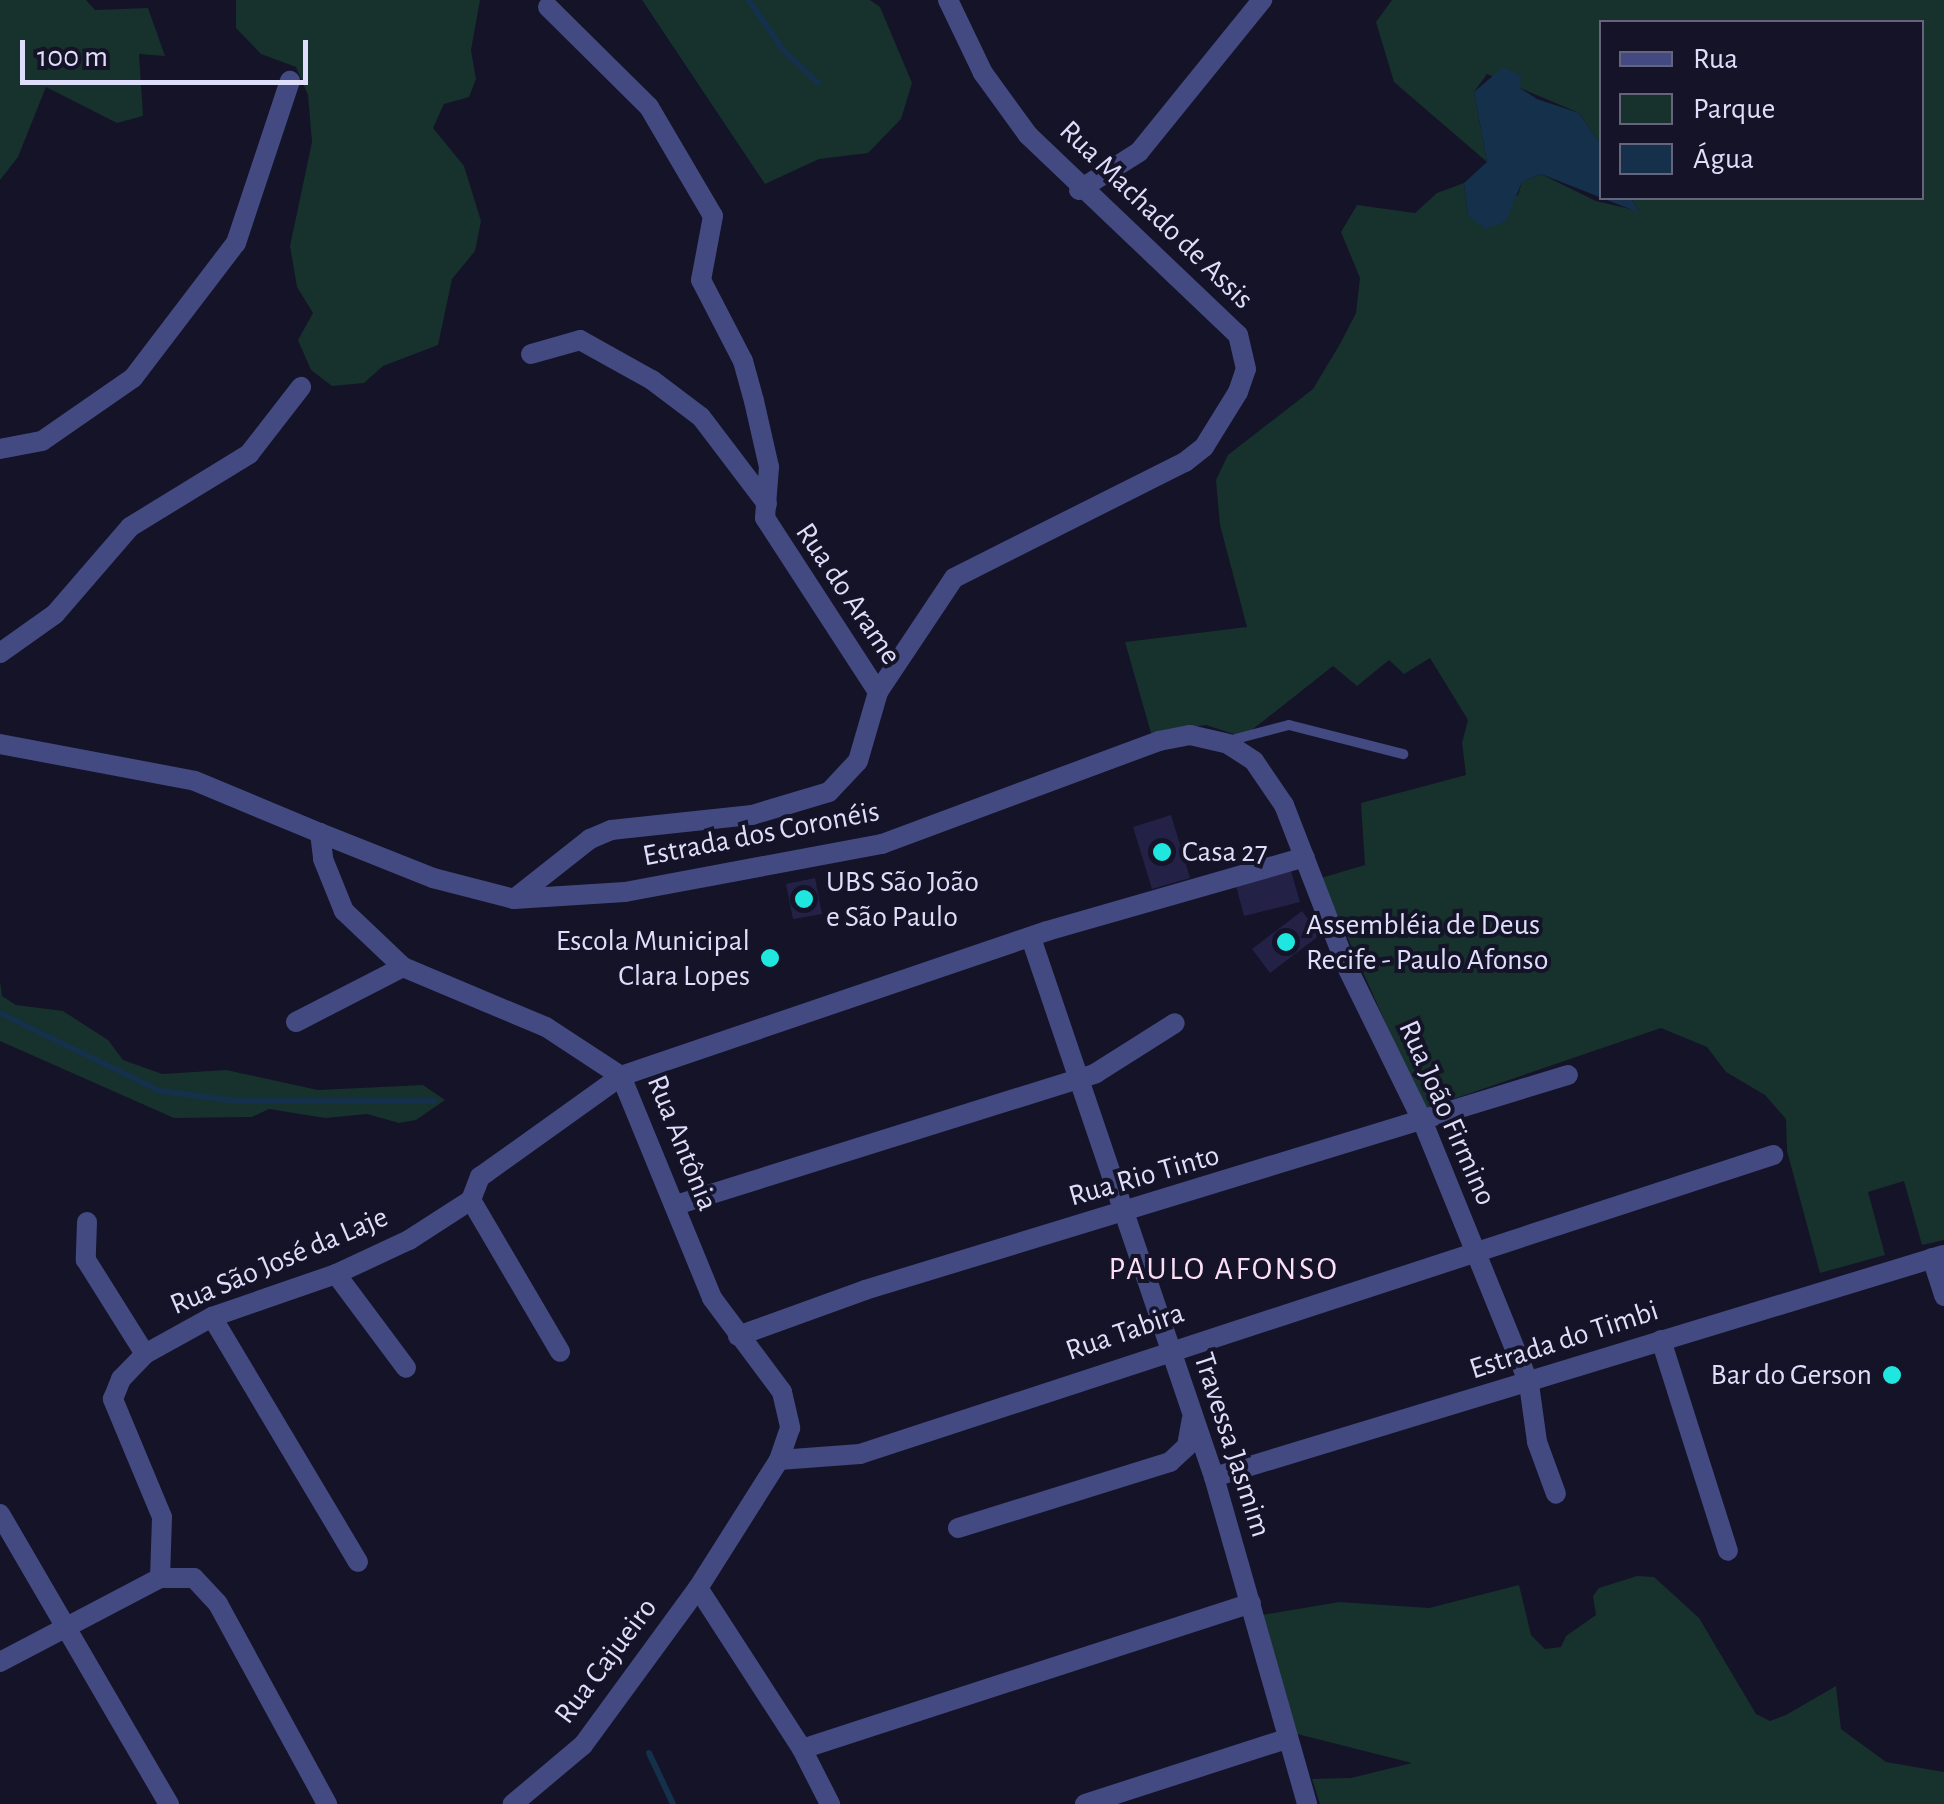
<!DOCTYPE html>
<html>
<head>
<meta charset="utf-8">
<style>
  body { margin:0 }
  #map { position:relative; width:1944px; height:1804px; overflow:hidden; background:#141328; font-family:"Alegreya Sans",sans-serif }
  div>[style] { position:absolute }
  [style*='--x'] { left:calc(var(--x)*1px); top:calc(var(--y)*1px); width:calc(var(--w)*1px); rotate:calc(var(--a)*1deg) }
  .green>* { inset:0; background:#17312c }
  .water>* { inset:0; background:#15304a }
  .stream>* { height:6px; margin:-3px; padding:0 3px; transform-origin:3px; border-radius:3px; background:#15304a }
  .building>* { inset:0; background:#242147 }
  .service>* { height:10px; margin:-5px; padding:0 5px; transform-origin:5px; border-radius:5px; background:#434a81 }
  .minor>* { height:20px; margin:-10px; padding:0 10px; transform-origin:10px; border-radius:10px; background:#434a81 }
  .tertiary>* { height:20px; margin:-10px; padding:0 10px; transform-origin:10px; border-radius:10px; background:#434a81 }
  .dots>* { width:28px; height:28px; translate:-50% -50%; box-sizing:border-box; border:5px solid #141328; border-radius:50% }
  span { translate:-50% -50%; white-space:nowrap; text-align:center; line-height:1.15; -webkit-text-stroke:8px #141328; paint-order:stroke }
  .street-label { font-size:30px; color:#dedefb }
  .poi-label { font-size:30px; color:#dedefb }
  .left { translate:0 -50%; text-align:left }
  .right { translate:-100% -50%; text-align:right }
  .neighbourhood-label { font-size:32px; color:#fcdff5; letter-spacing:2.5px }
  .legend { position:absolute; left:1599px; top:20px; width:325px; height:180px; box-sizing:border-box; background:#141328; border:2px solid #65647c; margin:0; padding:12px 18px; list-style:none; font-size:30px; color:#dedefb }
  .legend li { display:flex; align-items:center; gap:20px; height:50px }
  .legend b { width:50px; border:2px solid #65647c }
  .scale { position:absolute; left:20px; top:40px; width:288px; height:45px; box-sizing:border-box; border:5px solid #dedefb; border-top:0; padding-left:12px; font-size:30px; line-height:35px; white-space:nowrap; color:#dedefb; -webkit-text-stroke:8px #141328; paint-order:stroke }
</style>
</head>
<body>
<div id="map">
  <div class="green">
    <div style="clip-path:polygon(0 0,86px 0,95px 10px,148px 8px,165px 56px,139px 54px,143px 116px,117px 123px,46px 87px,18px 157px,0 180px)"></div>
    <div style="clip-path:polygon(236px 0,480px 0,471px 50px,476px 79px,469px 97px,444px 104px,433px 128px,464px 166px,481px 221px,475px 251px,452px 279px,438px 345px,383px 366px,364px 383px,332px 386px,311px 370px,298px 340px,313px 313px,297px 287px,290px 246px,312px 142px,308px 95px,296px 67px,261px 54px,236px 28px)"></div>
    <div style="clip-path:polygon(642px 0,870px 0,880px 7px,912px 83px,901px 119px,868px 153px,819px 159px,765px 184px)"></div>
    <div style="clip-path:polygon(1392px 0,1944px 0,1944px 1240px,1922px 1245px,1904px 1181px,1868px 1192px,1885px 1255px,1820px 1273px,1787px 1151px,1786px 1119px,1765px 1095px,1726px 1072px,1707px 1047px,1661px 1028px,1424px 1109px,1321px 878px,1365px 865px,1361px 803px,1466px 775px,1462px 743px,1468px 720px,1430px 658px,1404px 674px,1389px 660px,1357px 686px,1333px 666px,1243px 737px,1206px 725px,1151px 733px,1125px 642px,1247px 627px,1220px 525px,1216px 480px,1228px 455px,1313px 389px,1340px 344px,1356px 313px,1360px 278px,1341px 232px,1357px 205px,1415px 213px,1437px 193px,1464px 183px,1468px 216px,1518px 195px,1522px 182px,1541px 174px,1596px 201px,1639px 211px,1631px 198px,1922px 198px,1922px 22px,1602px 22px,1601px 145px,1579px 113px,1487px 74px,1474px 92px,1487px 162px,1394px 82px,1376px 22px)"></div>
    <div style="clip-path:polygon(0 981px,2px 996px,16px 1005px,63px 1011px,108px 1040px,123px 1060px,162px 1074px,226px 1070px,318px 1090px,423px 1085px,445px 1100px,416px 1120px,399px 1123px,367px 1114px,325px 1118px,269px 1109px,252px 1117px,174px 1118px,0 1041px)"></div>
    <div style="clip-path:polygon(1637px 1576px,1654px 1577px,1699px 1618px,1756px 1714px,1770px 1721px,1786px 1715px,1836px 1686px,1841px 1729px,1886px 1762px,1944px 1772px,1944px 1804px,1320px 1804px,1312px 1779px,1351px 1778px,1412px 1763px,1297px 1734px,1262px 1615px,1339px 1602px,1429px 1608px,1519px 1585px,1531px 1635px,1545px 1649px,1561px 1647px,1566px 1636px,1596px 1615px,1593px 1596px,1599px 1588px)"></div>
  </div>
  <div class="water">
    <div style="clip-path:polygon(1503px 67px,1521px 76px,1520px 88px,1537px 99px,1579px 113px,1601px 145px,1602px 198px,1631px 198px,1640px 213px,1541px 174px,1522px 182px,1506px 221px,1486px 229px,1468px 216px,1464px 183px,1487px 162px,1474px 92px)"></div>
  </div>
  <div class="stream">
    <div style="--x:749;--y:0;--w:60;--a:55.8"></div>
    <div style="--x:783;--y:50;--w:48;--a:43.3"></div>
    <div style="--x:0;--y:1013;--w:178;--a:26"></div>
    <div style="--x:160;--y:1091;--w:78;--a:7.4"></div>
    <div style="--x:237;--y:1101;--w:197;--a:0"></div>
    <div style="--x:649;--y:1753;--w:56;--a:64.8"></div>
  </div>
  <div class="building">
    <div style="clip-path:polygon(1171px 815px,1190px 878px,1152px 889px,1133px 827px)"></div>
    <div style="clip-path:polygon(1291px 871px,1300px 902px,1244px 916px,1236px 886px)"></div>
    <div style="clip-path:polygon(815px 878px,822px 914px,793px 919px,786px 884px)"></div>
    <div style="clip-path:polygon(1302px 911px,1320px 935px,1270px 973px,1252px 949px)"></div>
  </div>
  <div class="service">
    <div style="--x:1224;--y:742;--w:67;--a:-14.7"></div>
    <div style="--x:1289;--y:725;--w:118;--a:14.3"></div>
  </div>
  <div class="minor">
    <div style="--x:548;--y:7;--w:142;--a:44.7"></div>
    <div style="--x:649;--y:107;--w:126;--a:59.6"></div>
    <div style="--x:713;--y:216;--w:65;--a:100.6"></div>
    <div style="--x:701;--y:280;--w:91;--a:62.6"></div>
    <div style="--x:743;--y:361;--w:41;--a:74.6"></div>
    <div style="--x:754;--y:401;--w:68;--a:77.2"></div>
    <div style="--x:769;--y:467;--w:51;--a:94.5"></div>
    <div style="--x:765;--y:518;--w:207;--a:57"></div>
    <div style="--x:1079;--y:190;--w:71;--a:-32.3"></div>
    <div style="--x:1139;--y:152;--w:196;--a:-51"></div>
    <div style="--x:531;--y:354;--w:51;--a:-15.9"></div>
    <div style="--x:580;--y:340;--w:82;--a:29.1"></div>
    <div style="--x:652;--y:380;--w:61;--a:37.1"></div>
    <div style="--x:701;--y:417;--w:109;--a:52.8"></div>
    <div style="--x:0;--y:449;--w:43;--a:-10.8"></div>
    <div style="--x:42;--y:441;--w:111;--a:-34.7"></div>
    <div style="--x:133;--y:378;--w:170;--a:-52.7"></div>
    <div style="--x:236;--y:243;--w:171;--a:-71.6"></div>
    <div style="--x:0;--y:653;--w:67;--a:-35.3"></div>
    <div style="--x:55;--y:614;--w:115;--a:-49.2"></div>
    <div style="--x:130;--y:527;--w:140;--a:-31.5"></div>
    <div style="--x:249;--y:454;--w:85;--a:-52.2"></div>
    <div style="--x:320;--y:833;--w:122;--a:21.7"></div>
    <div style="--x:433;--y:878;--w:84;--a:14.5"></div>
    <div style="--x:514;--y:899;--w:111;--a:-3.6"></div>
    <div style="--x:625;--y:892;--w:261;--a:-10.6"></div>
    <div style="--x:882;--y:844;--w:296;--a:-20.4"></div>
    <div style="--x:1159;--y:741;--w:32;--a:-11"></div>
    <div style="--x:1190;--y:735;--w:39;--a:13"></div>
    <div style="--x:1228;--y:744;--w:31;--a:33"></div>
    <div style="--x:1254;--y:761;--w:53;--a:55.7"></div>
    <div style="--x:1284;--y:805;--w:172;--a:68.8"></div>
    <div style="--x:1346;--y:965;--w:173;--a:63.9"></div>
    <div style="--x:1422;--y:1120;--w:285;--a:67.9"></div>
    <div style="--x:1529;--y:1384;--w:59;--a:82.1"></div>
    <div style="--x:1537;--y:1442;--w:55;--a:69.9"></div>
    <div style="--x:514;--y:899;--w:97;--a:-38.3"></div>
    <div style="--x:590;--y:839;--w:23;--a:-23"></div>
    <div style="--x:611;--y:830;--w:142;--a:-6.1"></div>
    <div style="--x:752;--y:815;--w:80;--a:-16.6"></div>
    <div style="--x:829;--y:792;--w:42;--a:-46.9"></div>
    <div style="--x:858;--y:761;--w:72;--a:-73.8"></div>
    <div style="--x:878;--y:692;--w:137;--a:-56.3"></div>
    <div style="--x:954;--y:578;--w:258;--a:-26.7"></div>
    <div style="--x:1185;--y:462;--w:24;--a:-38"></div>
    <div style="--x:1204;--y:447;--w:65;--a:-58.3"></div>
    <div style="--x:1238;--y:392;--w:24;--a:-71"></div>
    <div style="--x:1246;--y:369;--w:35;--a:-103"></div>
    <div style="--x:1238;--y:335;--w:290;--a:-136.4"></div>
    <div style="--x:1028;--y:135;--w:77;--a:-126"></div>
    <div style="--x:983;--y:73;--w:81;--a:-115.6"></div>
    <div style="--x:1031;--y:938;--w:569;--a:71.25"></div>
    <div style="--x:1214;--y:1477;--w:340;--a:74.1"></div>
    <div style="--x:296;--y:1022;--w:120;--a:-27.2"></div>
    <div style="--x:471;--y:1200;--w:176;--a:59.6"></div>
    <div style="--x:676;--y:1205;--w:440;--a:-17.4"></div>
    <div style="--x:1096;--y:1073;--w:93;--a:-32.3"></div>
    <div style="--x:87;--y:1222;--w:38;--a:92"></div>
    <div style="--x:86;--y:1260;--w:111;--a:57.9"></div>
    <div style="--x:1932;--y:1258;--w:40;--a:72"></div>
    <div style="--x:336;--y:1274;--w:117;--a:53.3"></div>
    <div style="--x:212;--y:1317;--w:285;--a:59.2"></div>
    <div style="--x:738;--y:1336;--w:135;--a:-19.9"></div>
    <div style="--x:865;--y:1290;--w:735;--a:-17.01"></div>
    <div style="--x:1661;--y:1340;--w:221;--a:72.4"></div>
    <div style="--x:779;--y:1460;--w:81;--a:-4.2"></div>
    <div style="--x:860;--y:1454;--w:961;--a:-18.13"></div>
    <div style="--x:1214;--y:1477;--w:763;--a:-16.92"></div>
    <div style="--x:0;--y:1514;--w:336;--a:59.8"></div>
    <div style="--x:958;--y:1528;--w:222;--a:-17.3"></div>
    <div style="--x:1170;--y:1462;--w:23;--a:-43"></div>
    <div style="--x:1187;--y:1446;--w:27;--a:-80"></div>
    <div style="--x:160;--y:1578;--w:61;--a:-88.1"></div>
    <div style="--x:162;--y:1517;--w:128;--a:-112.6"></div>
    <div style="--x:113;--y:1399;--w:22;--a:-68"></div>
    <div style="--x:121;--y:1379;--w:35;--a:-46"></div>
    <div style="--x:145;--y:1354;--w:77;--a:-28.9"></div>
    <div style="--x:212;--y:1317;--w:131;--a:-19.1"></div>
    <div style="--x:336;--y:1274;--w:81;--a:-25"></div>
    <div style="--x:409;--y:1240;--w:74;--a:-32.8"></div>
    <div style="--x:471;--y:1200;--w:25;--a:-69"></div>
    <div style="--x:480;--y:1177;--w:173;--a:-35.6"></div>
    <div style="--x:621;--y:1076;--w:450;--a:-18.8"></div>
    <div style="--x:1047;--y:931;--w:268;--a:-16"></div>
    <div style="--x:698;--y:1588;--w:192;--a:57.1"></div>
    <div style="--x:802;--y:1749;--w:62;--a:63"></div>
    <div style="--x:0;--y:1662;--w:181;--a:-27.7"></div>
    <div style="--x:160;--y:1578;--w:34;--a:0"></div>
    <div style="--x:194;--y:1578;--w:35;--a:47"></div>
    <div style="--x:218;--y:1604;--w:228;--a:61.4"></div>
    <div style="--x:802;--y:1749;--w:472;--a:-18"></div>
    <div style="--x:1085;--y:1804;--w:211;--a:-17.9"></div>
  </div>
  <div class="tertiary">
    <div style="--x:0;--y:744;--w:198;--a:10.7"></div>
    <div style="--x:195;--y:781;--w:135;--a:22.6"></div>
    <div style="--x:320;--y:833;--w:26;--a:83"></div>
    <div style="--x:323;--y:859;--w:56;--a:68"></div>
    <div style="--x:344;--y:911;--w:81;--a:43.5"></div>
    <div style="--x:403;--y:967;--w:155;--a:22.8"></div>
    <div style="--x:546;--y:1027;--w:90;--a:33.2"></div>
    <div style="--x:621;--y:1076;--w:240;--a:67.7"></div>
    <div style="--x:712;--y:1298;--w:117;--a:53.3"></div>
    <div style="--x:782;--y:1392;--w:37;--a:77"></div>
    <div style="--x:790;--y:1428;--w:34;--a:109"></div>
    <div style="--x:779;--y:1460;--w:151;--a:122.3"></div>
    <div style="--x:698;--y:1588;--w:195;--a:126.2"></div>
    <div style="--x:583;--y:1745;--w:92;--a:139.9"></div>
  </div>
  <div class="dots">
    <div style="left:1162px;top:852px;background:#1fe6de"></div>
    <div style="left:804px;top:899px;background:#1fe6de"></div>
    <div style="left:1286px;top:942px;background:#1fe6de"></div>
    <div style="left:770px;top:958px;background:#1fe6de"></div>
    <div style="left:1892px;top:1375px;background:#1fe6de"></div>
  </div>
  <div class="street-label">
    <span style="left:1156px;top:215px;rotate:44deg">Rua Machado de Assis</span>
    <span style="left:848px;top:594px;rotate:56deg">Rua do Arame</span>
    <span style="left:761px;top:834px;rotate:-11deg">Estrada dos Coronéis</span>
    <span style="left:1447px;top:1113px;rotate:66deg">Rua João Firmino</span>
    <span style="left:682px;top:1143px;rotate:68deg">Rua Antônia</span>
    <span style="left:1144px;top:1176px;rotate:-16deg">Rua Rio Tinto</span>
    <span style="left:279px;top:1261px;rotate:-23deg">Rua São José da Laje</span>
    <span style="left:1125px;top:1332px;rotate:-19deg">Rua Tabira</span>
    <span style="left:1564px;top:1340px;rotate:-18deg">Estrada do Timbi</span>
    <span style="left:1232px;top:1445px;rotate:72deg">Travessa Jasmim</span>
    <span style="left:606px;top:1661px;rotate:-53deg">Rua Cajueiro</span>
  </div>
  <div class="poi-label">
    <span class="left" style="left:1182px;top:852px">Casa 27</span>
    <span class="left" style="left:826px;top:899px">UBS São João<br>e São Paulo</span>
    <span class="left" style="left:1306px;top:942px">Assembléia de Deus<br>Recife - Paulo Afonso</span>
    <span class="right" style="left:750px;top:958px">Escola Municipal<br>Clara Lopes</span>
    <span class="right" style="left:1872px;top:1375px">Bar do Gerson</span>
  </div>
  <div class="neighbourhood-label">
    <span style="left:1224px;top:1269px">PAULO AFONSO</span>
  </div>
  <ul class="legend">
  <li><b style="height:12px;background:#434a81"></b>Rua</li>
  <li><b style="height:28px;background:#17312c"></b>Parque</li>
  <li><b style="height:28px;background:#15304a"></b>Água</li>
  </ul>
  <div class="scale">100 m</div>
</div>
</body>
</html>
